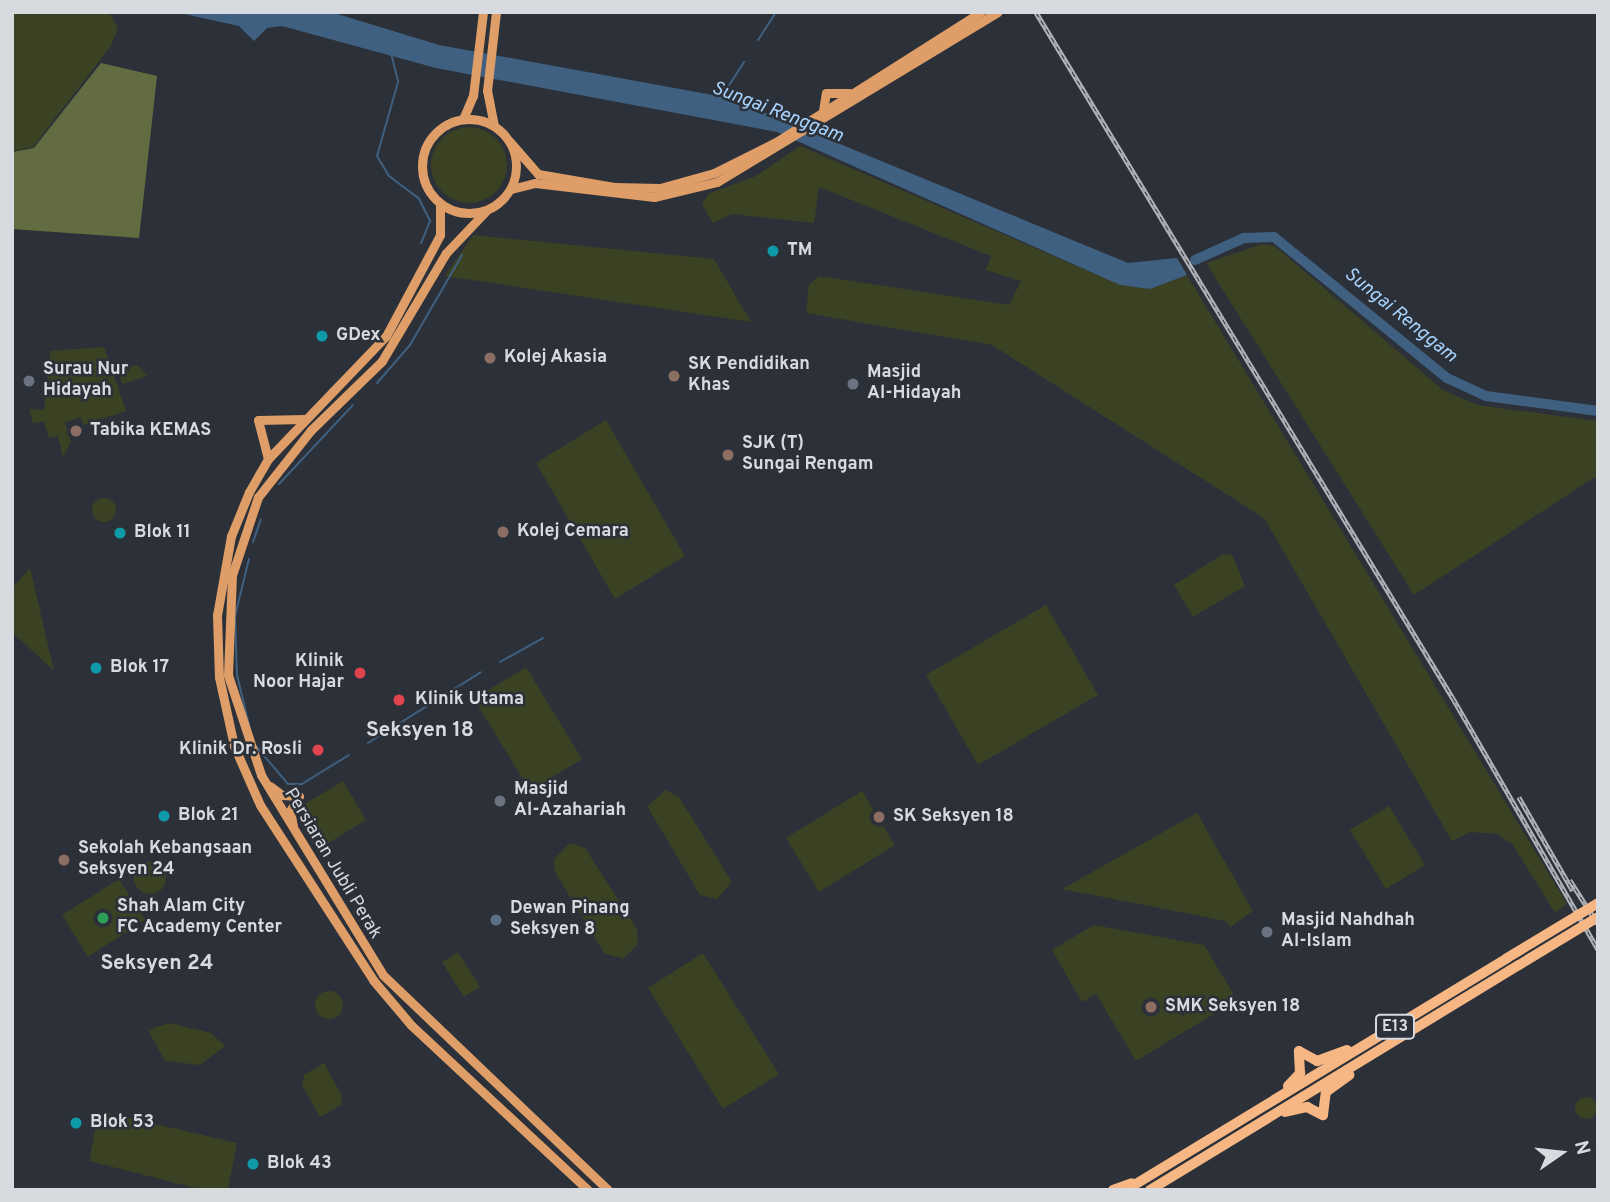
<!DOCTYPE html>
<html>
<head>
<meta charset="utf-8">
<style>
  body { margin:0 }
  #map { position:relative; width:1610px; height:1202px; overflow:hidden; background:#2c3139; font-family:Overpass,sans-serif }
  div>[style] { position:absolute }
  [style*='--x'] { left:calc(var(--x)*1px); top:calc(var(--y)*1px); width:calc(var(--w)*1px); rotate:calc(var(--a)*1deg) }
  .green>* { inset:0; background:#3b4123 }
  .round { border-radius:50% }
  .forest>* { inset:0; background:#636c40 }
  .water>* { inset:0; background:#3f6080 }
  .stream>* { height:2px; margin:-1px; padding:0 1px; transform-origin:1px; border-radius:1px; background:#3f6080 }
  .river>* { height:10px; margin:-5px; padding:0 5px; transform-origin:5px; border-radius:5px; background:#3f6080 }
  .major>* { height:9px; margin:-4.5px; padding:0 4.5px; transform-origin:4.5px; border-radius:4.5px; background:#df9e67 }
  .major>.ring { margin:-4.5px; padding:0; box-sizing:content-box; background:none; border:9px solid #df9e67; border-radius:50% }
  .highway>* { height:10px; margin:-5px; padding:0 5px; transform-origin:5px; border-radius:5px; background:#f6b784 }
  .rail>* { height:4.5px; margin-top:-2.25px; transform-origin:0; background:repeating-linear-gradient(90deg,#2c3139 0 5px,#b1b4ba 0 10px); box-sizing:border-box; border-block:2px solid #b1b4ba }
  .highway-bridge>* { height:10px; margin:-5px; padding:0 5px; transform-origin:5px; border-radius:5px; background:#f6b784 }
  .dots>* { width:19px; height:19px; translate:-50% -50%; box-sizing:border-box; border:4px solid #2c3139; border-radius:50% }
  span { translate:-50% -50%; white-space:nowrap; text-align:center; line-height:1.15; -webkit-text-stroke:5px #2c3139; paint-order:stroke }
  .shield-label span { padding:2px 5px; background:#2c3139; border:2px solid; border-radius:5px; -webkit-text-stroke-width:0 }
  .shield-label { font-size:16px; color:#d7dadf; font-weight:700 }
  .poi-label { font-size:18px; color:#d7dadf; font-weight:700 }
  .left { translate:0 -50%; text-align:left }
  .right { translate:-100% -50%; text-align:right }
  .street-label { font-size:18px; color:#d7dadf }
  .water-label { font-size:19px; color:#a7d2fd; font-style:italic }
  .quarter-label { font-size:21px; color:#d7dadf; font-weight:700 }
  .frame { position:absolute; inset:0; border:14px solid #d7dadf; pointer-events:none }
  .north { position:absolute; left:1526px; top:1118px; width:70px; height:70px; -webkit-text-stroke:5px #2c3139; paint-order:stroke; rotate:76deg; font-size:19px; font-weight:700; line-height:28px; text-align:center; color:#d7dadf }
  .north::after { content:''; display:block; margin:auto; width:24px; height:32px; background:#d7dadf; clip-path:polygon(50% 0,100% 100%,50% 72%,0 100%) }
</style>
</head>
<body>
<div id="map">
  <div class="green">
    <div style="clip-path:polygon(12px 12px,109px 12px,118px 28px,111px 46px,33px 147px,12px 151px)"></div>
    <div class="round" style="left:431px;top:127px;width:76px;height:76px"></div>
    <div style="clip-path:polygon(800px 146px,1120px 285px,1150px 289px,1187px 275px,1567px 904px,1555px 913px,1513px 845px,1498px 834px,1470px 832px,1452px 841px,1264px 518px,992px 345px,806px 313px,809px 285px,819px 276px,1009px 305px,1021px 281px,986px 270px,991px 256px,819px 187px,814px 223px,732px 214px,713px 223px,702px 205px,708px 194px,756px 176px)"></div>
    <div style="clip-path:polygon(473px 235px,714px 259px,751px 322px,445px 276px)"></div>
    <div style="clip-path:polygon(1263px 244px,1276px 247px,1443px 390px,1477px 405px,1598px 421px,1598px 475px,1414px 595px,1206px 263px)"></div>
    <div style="clip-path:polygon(104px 347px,126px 411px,83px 425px,81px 417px,65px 422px,71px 442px,63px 457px,58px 436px,49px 438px,44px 421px,33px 423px,29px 409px,44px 410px,50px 351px)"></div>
    <div style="clip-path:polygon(137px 365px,148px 376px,122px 384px,118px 370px)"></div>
    <div style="clip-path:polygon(606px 420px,685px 556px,615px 599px,536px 463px)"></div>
    <div class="round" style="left:92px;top:498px;width:24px;height:24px"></div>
    <div style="clip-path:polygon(1223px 554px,1232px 555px,1245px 586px,1193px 617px,1174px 585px)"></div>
    <div style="clip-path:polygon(30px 568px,54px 671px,12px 632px,12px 588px)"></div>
    <div style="clip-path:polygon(1046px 605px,1098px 695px,978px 765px,926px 675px)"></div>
    <div style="clip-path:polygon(526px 667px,582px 759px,530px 791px,474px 699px)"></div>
    <div style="clip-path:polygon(343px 781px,366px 820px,317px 850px,300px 822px,305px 804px)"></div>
    <div style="clip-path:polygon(666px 790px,679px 797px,732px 882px,717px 899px,700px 895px,647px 806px)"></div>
    <div style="clip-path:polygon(862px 791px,895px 845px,819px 892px,786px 838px)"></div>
    <div style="clip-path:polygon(1389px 806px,1425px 865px,1386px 889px,1350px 830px)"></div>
    <div style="clip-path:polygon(1197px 813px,1253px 911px,1230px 927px,1226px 921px,1062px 889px)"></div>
    <div style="clip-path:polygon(570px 843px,585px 848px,637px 929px,638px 944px,623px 959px,604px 953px,555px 872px,554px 859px)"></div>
    <div class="round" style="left:134px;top:862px;width:32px;height:32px"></div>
    <div style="clip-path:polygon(119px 879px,145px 920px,88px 957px,62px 915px)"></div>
    <div style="clip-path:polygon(1094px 925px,1204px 945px,1237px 1000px,1136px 1061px,1096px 994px,1082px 1002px,1052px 950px)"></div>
    <div style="clip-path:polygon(458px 952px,480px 987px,464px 997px,442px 962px)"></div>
    <div style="clip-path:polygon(703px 953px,779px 1074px,723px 1109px,648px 988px)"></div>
    <div class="round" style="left:315px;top:991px;width:28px;height:28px"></div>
    <div style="clip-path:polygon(169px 1023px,211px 1033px,225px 1046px,200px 1065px,165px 1061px,148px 1030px)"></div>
    <div style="clip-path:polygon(324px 1063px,342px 1096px,341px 1105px,320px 1117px,302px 1085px,304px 1075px)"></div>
    <div class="round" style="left:1575px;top:1097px;width:22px;height:22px"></div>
    <div style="clip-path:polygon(99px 1111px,237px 1143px,228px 1190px,203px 1190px,89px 1161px)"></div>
  </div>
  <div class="forest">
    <div style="clip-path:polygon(101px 63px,157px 76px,139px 238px,12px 229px,12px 152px,34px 148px)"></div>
  </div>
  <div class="water">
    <div style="clip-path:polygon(175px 12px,331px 12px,439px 45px,729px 98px,1128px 263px,1177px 258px,1187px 275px,1150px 289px,1120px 285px,777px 132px,436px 68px,282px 26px,267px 28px,254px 41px,239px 26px)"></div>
  </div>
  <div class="stream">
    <div style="--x:758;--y:40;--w:33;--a:-57"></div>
    <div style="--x:391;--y:53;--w:30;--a:76"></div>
    <div style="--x:398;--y:82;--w:77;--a:105.8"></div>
    <div style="--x:377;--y:156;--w:23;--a:59"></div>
    <div style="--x:389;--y:176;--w:38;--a:37"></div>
    <div style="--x:419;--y:199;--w:25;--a:63"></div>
    <div style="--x:430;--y:221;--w:24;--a:112"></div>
    <div style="--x:721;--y:98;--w:43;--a:-57.4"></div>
    <div style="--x:377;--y:383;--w:50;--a:-49"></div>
    <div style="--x:410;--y:345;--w:104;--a:-60"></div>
    <div style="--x:279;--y:484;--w:108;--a:-46.9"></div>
    <div style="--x:253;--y:542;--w:24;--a:-71"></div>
    <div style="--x:249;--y:559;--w:59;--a:103.8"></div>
    <div style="--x:235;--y:616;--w:59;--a:88.1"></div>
    <div style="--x:237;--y:675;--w:56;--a:76.5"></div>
    <div style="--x:500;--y:662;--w:49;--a:-29.2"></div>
    <div style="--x:368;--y:743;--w:133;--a:-32.1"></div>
    <div style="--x:255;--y:745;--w:51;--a:49.8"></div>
    <div style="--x:288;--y:784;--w:14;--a:0"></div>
    <div style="--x:302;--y:784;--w:55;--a:-31.7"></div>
  </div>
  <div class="river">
    <div style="--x:1195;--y:260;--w:54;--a:-24.2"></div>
    <div style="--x:1244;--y:238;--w:30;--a:-2"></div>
    <div style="--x:1274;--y:237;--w:223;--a:39.2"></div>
    <div style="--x:1447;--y:378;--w:43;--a:24.8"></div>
    <div style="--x:1486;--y:396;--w:113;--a:7.6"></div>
  </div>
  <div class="major">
    <div style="--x:823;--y:111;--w:18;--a:-81"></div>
    <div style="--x:826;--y:93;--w:23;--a:0"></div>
    <div class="ring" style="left:422px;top:119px;width:85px;height:85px"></div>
    <div style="--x:463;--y:119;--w:25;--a:-67"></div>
    <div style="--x:473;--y:96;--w:85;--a:-83.2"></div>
    <div style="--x:494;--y:126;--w:36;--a:-101"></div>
    <div style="--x:487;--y:91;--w:80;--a:-83.5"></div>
    <div style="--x:510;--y:142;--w:43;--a:48.8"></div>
    <div style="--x:538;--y:174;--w:77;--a:9.7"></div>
    <div style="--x:614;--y:187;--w:46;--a:1.2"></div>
    <div style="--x:660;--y:188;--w:56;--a:-15.5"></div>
    <div style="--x:714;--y:173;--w:69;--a:-26.6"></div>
    <div style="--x:776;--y:142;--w:243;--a:-32.4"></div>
    <div style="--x:511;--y:189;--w:25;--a:-14"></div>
    <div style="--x:535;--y:183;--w:120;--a:6.7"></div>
    <div style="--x:654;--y:197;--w:65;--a:-13.4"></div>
    <div style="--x:717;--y:182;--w:328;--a:-31.2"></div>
    <div style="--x:440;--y:204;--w:31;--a:90"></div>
    <div style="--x:440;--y:235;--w:115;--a:118.1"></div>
    <div style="--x:386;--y:336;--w:170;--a:133.8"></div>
    <div style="--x:268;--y:459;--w:38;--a:120"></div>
    <div style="--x:249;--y:492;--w:48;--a:112.2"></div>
    <div style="--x:231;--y:536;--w:80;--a:100"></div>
    <div style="--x:217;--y:615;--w:62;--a:88.2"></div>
    <div style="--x:219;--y:677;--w:71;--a:77.7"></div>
    <div style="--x:234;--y:746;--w:64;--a:66.2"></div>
    <div style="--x:260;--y:805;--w:208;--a:57.1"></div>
    <div style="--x:373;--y:980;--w:59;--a:49.8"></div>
    <div style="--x:411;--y:1025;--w:242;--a:43"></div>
    <div style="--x:485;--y:212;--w:57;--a:133.6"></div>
    <div style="--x:446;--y:253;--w:126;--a:120.7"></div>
    <div style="--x:382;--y:361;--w:99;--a:135.8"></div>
    <div style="--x:311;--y:430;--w:85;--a:128.3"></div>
    <div style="--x:258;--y:497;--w:82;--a:108.4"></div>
    <div style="--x:232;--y:575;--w:100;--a:92.3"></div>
    <div style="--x:228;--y:675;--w:105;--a:71.7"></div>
    <div style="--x:261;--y:775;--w:234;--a:58.6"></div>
    <div style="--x:383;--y:975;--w:311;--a:43.7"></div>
    <div style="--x:258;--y:420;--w:46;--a:-1.2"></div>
    <div style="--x:258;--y:420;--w:40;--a:75.6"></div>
    <div style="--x:270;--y:786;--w:15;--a:37"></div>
    <div style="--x:282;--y:795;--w:17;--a:3"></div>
    <div style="--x:293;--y:826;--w:15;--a:-101"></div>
    <div style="--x:290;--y:811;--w:17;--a:-59"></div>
  </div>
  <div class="highway">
    <div style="--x:1299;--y:1051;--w:21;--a:29"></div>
    <div style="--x:1317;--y:1061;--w:32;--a:-20"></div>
    <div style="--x:1288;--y:1086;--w:18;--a:-47"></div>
    <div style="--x:1300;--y:1073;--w:22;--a:-93"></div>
    <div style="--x:1285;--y:1112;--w:23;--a:-13"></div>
    <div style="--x:1307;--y:1107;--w:18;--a:27"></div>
    <div style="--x:1323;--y:1115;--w:23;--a:-83"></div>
    <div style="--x:1326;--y:1092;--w:29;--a:-36"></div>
    <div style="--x:1113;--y:1190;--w:20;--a:-20"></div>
    <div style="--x:1126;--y:1190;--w:446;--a:-31.3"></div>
    <div style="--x:1150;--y:1190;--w:432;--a:-31.4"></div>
  </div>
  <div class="rail">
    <div style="--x:1036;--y:12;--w:803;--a:58.71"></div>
    <div style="--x:1453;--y:698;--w:290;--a:60"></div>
    <div style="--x:1519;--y:797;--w:108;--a:60.1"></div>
    <div style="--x:1570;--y:880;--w:52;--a:57.5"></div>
  </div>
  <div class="highway-bridge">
    <div style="--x:1507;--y:958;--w:106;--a:-31.1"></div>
    <div style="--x:1519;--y:965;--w:92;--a:-31.3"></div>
  </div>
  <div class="dots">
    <div style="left:773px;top:251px;background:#0f9aa8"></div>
    <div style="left:322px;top:336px;background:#0f9aa8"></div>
    <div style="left:490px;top:358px;background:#8d6e63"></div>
    <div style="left:674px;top:376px;background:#8d6e63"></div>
    <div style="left:29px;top:381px;background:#6b7280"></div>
    <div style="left:853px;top:384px;background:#6b7280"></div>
    <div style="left:76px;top:431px;background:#8d6e63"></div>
    <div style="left:728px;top:455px;background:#8d6e63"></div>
    <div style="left:503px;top:532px;background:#8d6e63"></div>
    <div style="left:120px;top:533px;background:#0f9aa8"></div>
    <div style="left:96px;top:668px;background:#0f9aa8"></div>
    <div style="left:360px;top:673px;background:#e0444e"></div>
    <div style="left:399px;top:700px;background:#e0444e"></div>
    <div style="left:318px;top:750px;background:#e0444e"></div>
    <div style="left:500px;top:801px;background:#6b7280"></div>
    <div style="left:164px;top:816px;background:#0f9aa8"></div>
    <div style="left:879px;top:817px;background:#8d6e63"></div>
    <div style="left:64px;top:860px;background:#8d6e63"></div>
    <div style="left:103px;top:918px;background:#2e9e5b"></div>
    <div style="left:496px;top:920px;background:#5c6f8a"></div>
    <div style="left:1267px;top:932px;background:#6b7280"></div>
    <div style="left:1151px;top:1007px;background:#8d6e63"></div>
    <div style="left:76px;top:1123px;background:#0f9aa8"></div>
    <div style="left:253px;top:1164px;background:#0f9aa8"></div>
  </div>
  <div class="shield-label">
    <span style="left:1395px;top:1027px">E13</span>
  </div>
  <div class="poi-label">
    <span class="left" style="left:787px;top:251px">TM</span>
    <span class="left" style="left:336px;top:336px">GDex</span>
    <span class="left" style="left:504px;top:358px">Kolej Akasia</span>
    <span class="left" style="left:688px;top:376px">SK Pendidikan<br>Khas</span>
    <span class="left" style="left:43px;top:381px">Surau Nur<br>Hidayah</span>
    <span class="left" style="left:867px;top:384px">Masjid<br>Al-Hidayah</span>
    <span class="left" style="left:90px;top:431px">Tabika KEMAS</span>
    <span class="left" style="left:742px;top:455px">SJK (T)<br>Sungai Rengam</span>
    <span class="left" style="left:517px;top:532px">Kolej Cemara</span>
    <span class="left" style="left:134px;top:533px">Blok 11</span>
    <span class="right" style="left:344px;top:673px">Klinik<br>Noor Hajar</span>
    <span class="left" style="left:110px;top:668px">Blok 17</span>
    <span class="left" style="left:415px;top:700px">Klinik Utama</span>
    <span class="right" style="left:302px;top:750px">Klinik Dr. Rosli</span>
    <span class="left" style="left:514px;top:801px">Masjid<br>Al-Azahariah</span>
    <span class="left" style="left:178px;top:816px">Blok 21</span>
    <span class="left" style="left:893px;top:817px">SK Seksyen 18</span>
    <span class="left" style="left:78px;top:860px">Sekolah Kebangsaan<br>Seksyen 24</span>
    <span class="left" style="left:117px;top:918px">Shah Alam City<br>FC Academy Center</span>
    <span class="left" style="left:510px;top:920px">Dewan Pinang<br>Seksyen 8</span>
    <span class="left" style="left:1281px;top:932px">Masjid Nahdhah<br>Al-Islam</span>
    <span class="left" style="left:1165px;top:1007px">SMK Seksyen 18</span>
    <span class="left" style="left:90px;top:1123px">Blok 53</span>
    <span class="left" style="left:267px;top:1164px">Blok 43</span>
  </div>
  <div class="street-label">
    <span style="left:332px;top:864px;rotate:59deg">Persiaran Jubli Perak</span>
  </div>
  <div class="water-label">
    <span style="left:777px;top:113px;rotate:21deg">Sungai Renggam</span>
    <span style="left:1400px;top:316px;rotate:39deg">Sungai Renggam</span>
  </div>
  <div class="quarter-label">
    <span style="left:420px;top:731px">Seksyen 18</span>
    <span style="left:157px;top:964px">Seksyen 24</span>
  </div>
  <div class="frame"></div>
  <div class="north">N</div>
</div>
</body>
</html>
